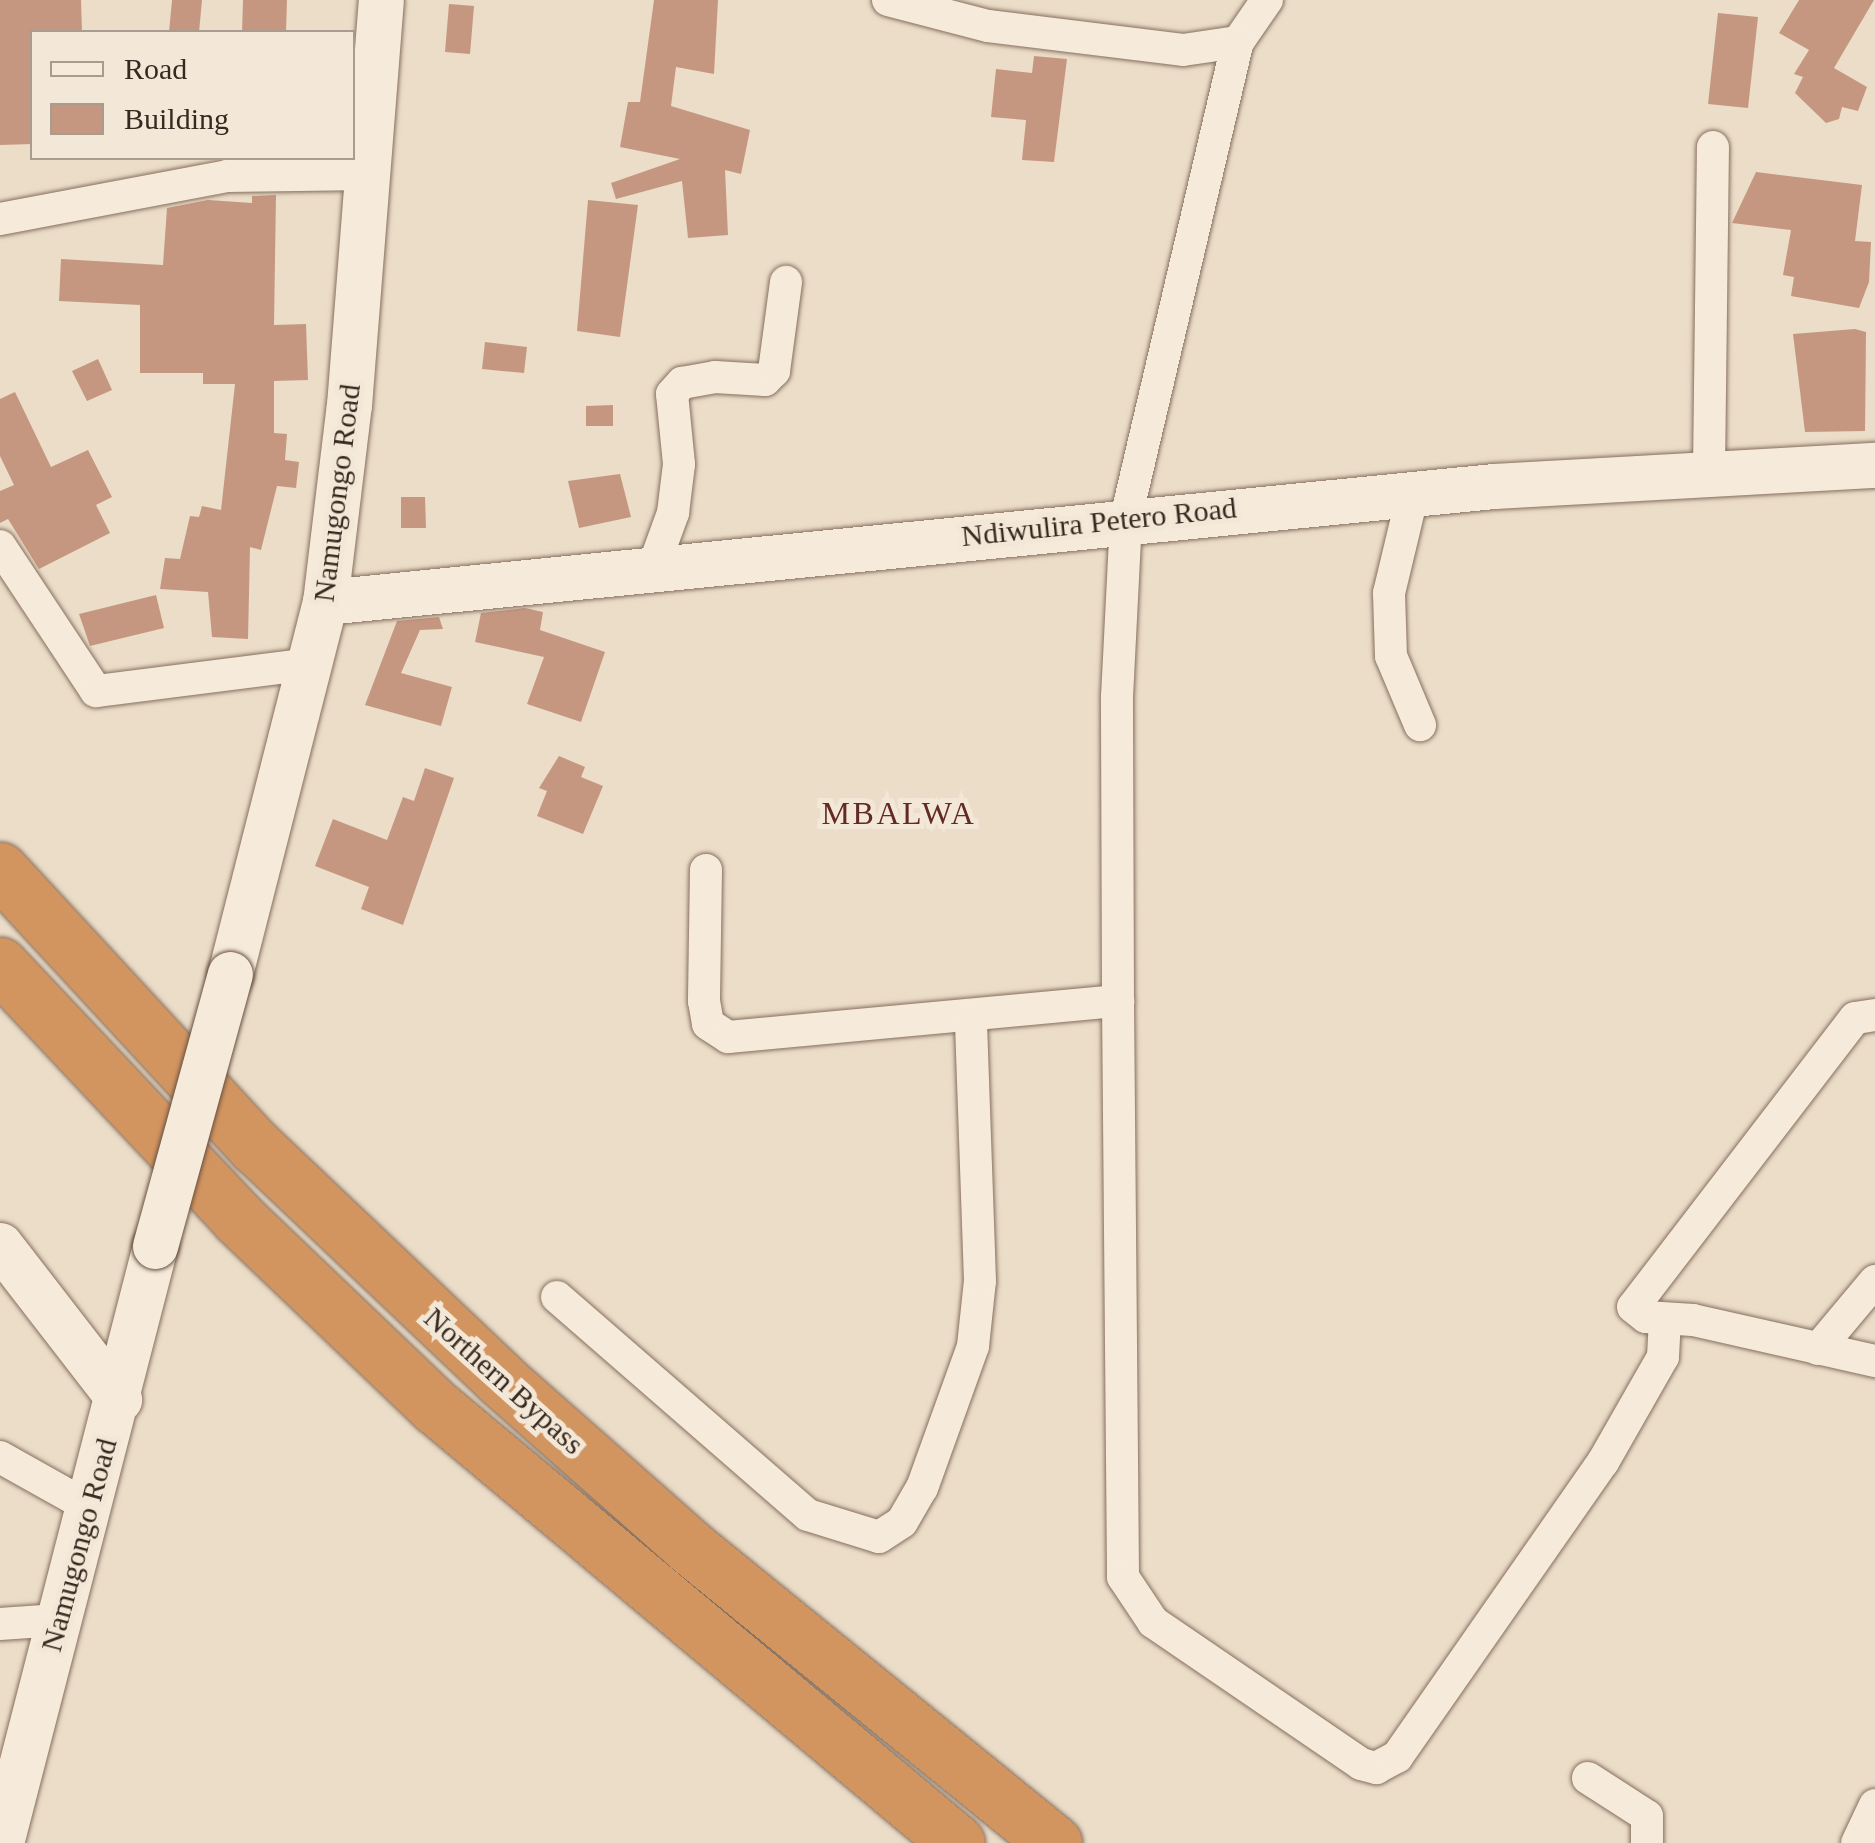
<!DOCTYPE html>
<html>
<head>
<meta charset="utf-8">
<style>
  body { margin:0 }
  #map { position:relative; width:1875px; height:1843px; overflow:hidden; background:#ebddc8; font-family:"Times New Roman",serif }
  div>[style] { position:absolute }
  [style*='--x'] { left:calc(var(--x)*1px); top:calc(var(--y)*1px); width:calc(var(--w)*1px); rotate:calc(var(--a)*1deg) }
  .building>* { inset:0; background:#c69780 }
  .roads { filter:drop-shadow(0 0 2px #866f5e) drop-shadow(0 0 2px #866f5e) }
  .street>* { height:32px; margin:-16px; padding:0 16px; transform-origin:16px; border-radius:16px; background:#f6ebda }
  .secondary>* { height:45px; margin:-22.5px; padding:0 22.5px; transform-origin:22.5px; border-radius:22.5px; background:#f6ebda }
  .highway>* { height:55px; margin:-27.5px; padding:0 27.5px; transform-origin:27.5px; border-radius:27.5px; background:#d39560 }
  .bridges { filter:drop-shadow(0 0 2px #685141) drop-shadow(0 0 2px #685141) }
  .secondary-bridge>* { height:45px; margin:-22.5px; padding:0 22.5px; transform-origin:22.5px; border-radius:22.5px; background:#f6ebda }
  span { translate:-50% -50%; white-space:nowrap; text-align:center; line-height:1.15; -webkit-text-stroke:10px #f3e8d7; paint-order:stroke }
  .street-label { font-size:30px; color:#372921 }
  .neighbourhood-label { font-size:32px; color:#612a23; letter-spacing:2.5px }
  .legend { position:absolute; left:30px; top:30px; width:325px; height:130px; box-sizing:border-box; background:#f3e8d7; border:2px solid #a89c8e; margin:0; padding:12px 18px; list-style:none; font-size:30px; color:#372921 }
  .legend li { display:flex; align-items:center; gap:20px; height:50px }
  .legend b { width:50px; border:2px solid #a89c8e }
</style>
</head>
<body>
<div id="map">
  <div class="building">
    <div style="clip-path:polygon(0 0,81px 0,82px 32px,32px 32px,32px 144px,0 145px)"></div>
    <div style="clip-path:polygon(172px 0,202px 0,199px 32px,169px 32px)"></div>
    <div style="clip-path:polygon(243px 0,287px 0,286px 32px,242px 32px)"></div>
    <div style="clip-path:polygon(654px 0,718px 0,714px 74px,676px 67px,671px 106px,750px 130px,741px 174px,725px 170px,728px 235px,688px 238px,682px 181px,616px 199px,611px 183px,680px 159px,620px 147px,628px 102px,640px 102px)"></div>
    <div style="clip-path:polygon(1799px 0,1874px 0,1834px 68px,1867px 87px,1858px 111px,1842px 107px,1839px 119px,1826px 123px,1795px 93px,1803px 77px,1794px 74px,1809px 50px,1779px 33px)"></div>
    <div style="clip-path:polygon(449px 4px,474px 6px,470px 54px,445px 52px)"></div>
    <div style="clip-path:polygon(1718px 13px,1758px 17px,1748px 108px,1708px 104px)"></div>
    <div style="clip-path:polygon(1034px 56px,1067px 59px,1054px 162px,1022px 160px,1026px 120px,991px 117px,996px 69px,1032px 73px)"></div>
    <div style="clip-path:polygon(1756px 172px,1862px 185px,1855px 241px,1871px 242px,1869px 282px,1859px 308px,1791px 296px,1794px 277px,1783px 275px,1791px 230px,1732px 223px)"></div>
    <div style="clip-path:polygon(276px 195px,274px 325px,306px 324px,308px 380px,274px 381px,274px 433px,287px 434px,285px 460px,299px 462px,296px 488px,277px 486px,261px 550px,250px 547px,248px 639px,212px 637px,208px 592px,160px 589px,165px 558px,180px 559px,190px 516px,199px 517px,202px 506px,221px 510px,235px 384px,203px 384px,203px 373px,140px 373px,140px 305px,59px 301px,61px 259px,163px 265px,167px 208px,208px 200px,252px 203px,252px 196px)"></div>
    <div style="clip-path:polygon(588px 200px,638px 205px,620px 337px,577px 331px)"></div>
    <div style="clip-path:polygon(1855px 329px,1866px 332px,1865px 431px,1805px 432px,1793px 334px)"></div>
    <div style="clip-path:polygon(485px 342px,527px 347px,524px 373px,482px 369px)"></div>
    <div style="clip-path:polygon(98px 359px,112px 390px,87px 401px,72px 371px)"></div>
    <div style="clip-path:polygon(15px 392px,51px 467px,88px 450px,112px 497px,96px 505px,110px 533px,39px 569px,8px 519px,0 523px,0 491px,14px 485px,0 456px,0 399px)"></div>
    <div style="clip-path:polygon(613px 405px,613px 426px,586px 426px,586px 406px)"></div>
    <div style="clip-path:polygon(620px 474px,631px 517px,579px 528px,568px 481px)"></div>
    <div style="clip-path:polygon(401px 497px,425px 497px,426px 528px,401px 528px)"></div>
    <div style="clip-path:polygon(156px 595px,164px 628px,90px 646px,79px 614px)"></div>
    <div style="clip-path:polygon(525px 608px,543px 612px,540px 630px,605px 652px,581px 722px,527px 704px,544px 657px,475px 642px,481px 613px)"></div>
    <div style="clip-path:polygon(439px 617px,443px 629px,420px 630px,401px 673px,452px 687px,441px 726px,365px 705px,397px 621px)"></div>
    <div style="clip-path:polygon(559px 756px,585px 767px,581px 777px,603px 786px,583px 834px,537px 816px,547px 791px,539px 788px)"></div>
    <div style="clip-path:polygon(425px 768px,454px 778px,403px 925px,361px 909px,369px 887px,315px 866px,333px 819px,387px 840px,403px 797px,414px 801px)"></div>
  </div>
  <div class="roads">
    <div class="street">
      <div style="--x:888;--y:0;--w:103;--a:14.6"></div>
      <div style="--x:988;--y:26;--w:196;--a:7"></div>
      <div style="--x:1183;--y:50;--w:56;--a:-8.3"></div>
      <div style="--x:1238;--y:42;--w:51;--a:-55.4"></div>
      <div style="--x:0;--y:219;--w:231;--a:-10.7"></div>
      <div style="--x:227;--y:176;--w:141;--a:-0.8"></div>
      <div style="--x:1709;--y:471;--w:324;--a:-89.3"></div>
      <div style="--x:1413;--y:493;--w:103;--a:103.5"></div>
      <div style="--x:1389;--y:593;--w:63;--a:88.2"></div>
      <div style="--x:1391;--y:656;--w:75;--a:67.2"></div>
      <div style="--x:0;--y:546;--w:174;--a:56.5"></div>
      <div style="--x:96;--y:691;--w:217;--a:-7.2"></div>
      <div style="--x:653;--y:568;--w:59;--a:-70"></div>
      <div style="--x:673;--y:513;--w:49;--a:-83"></div>
      <div style="--x:679;--y:464;--w:70;--a:-95.7"></div>
      <div style="--x:672;--y:394;--w:15;--a:-48"></div>
      <div style="--x:682;--y:383;--w:34;--a:-10"></div>
      <div style="--x:715;--y:377;--w:50;--a:3.4"></div>
      <div style="--x:765;--y:380;--w:13;--a:-45"></div>
      <div style="--x:774;--y:371;--w:90;--a:-82.3"></div>
      <div style="--x:706;--y:870;--w:131;--a:90.9"></div>
      <div style="--x:704;--y:1001;--w:23;--a:80"></div>
      <div style="--x:708;--y:1024;--w:24;--a:33"></div>
      <div style="--x:728;--y:1037;--w:392;--a:-5.3"></div>
      <div style="--x:1118;--y:1001;--w:304;--a:-90.2"></div>
      <div style="--x:1117;--y:697;--w:179;--a:-87.1"></div>
      <div style="--x:1126;--y:518;--w:489;--a:-76.8"></div>
      <div style="--x:1118;--y:1001;--w:576;--a:89.5"></div>
      <div style="--x:1123;--y:1577;--w:54;--a:56.3"></div>
      <div style="--x:1153;--y:1622;--w:252;--a:34.3"></div>
      <div style="--x:1361;--y:1764;--w:16;--a:15"></div>
      <div style="--x:1376;--y:1768;--w:24;--a:-28"></div>
      <div style="--x:1397;--y:1757;--w:360;--a:-55.1"></div>
      <div style="--x:1603;--y:1462;--w:121;--a:-60.3"></div>
      <div style="--x:1663;--y:1357;--w:38;--a:-87"></div>
      <div style="--x:1875;--y:1015;--w:20;--a:171"></div>
      <div style="--x:1855;--y:1018;--w:364;--a:127.5"></div>
      <div style="--x:1633;--y:1307;--w:16;--a:38"></div>
      <div style="--x:1646;--y:1317;--w:47;--a:3.7"></div>
      <div style="--x:1693;--y:1320;--w:187;--a:12.7"></div>
      <div style="--x:557;--y:1297;--w:332;--a:41"></div>
      <div style="--x:808;--y:1515;--w:74;--a:17.2"></div>
      <div style="--x:879;--y:1537;--w:27;--a:-33"></div>
      <div style="--x:902;--y:1522;--w:39;--a:-60"></div>
      <div style="--x:922;--y:1488;--w:151;--a:-70.2"></div>
      <div style="--x:973;--y:1346;--w:65;--a:-83.9"></div>
      <div style="--x:980;--y:1281;--w:264;--a:-92"></div>
      <div style="--x:1818;--y:1349;--w:89;--a:-50"></div>
      <div style="--x:0;--y:1457;--w:102;--a:29.3"></div>
      <div style="--x:0;--y:1624;--w:58;--a:-3.9"></div>
      <div style="--x:1588;--y:1778;--w:70;--a:32.8"></div>
      <div style="--x:1647;--y:1816;--w:27;--a:90"></div>
      <div style="--x:1857;--y:1843;--w:42;--a:-64.7"></div>
    </div>
    <div class="secondary">
      <div style="--x:325;--y:602;--w:1175;--a:-5.67"></div>
      <div style="--x:1494;--y:486;--w:382;--a:-3.2"></div>
      <div style="--x:230;--y:974;--w:384;--a:-75.7"></div>
      <div style="--x:325;--y:602;--w:198;--a:-83.1"></div>
      <div style="--x:349;--y:405;--w:406;--a:-85.5"></div>
      <div style="--x:0;--y:1245;--w:195;--a:52.3"></div>
      <div style="--x:1;--y:1843;--w:617;--a:-75.54"></div>
    </div>
    <div class="highway">
      <div style="--x:0;--y:870;--w:377;--a:47.3"></div>
      <div style="--x:256;--y:1147;--w:335;--a:43.5"></div>
      <div style="--x:499;--y:1378;--w:256;--a:41.5"></div>
      <div style="--x:691;--y:1548;--w:468;--a:39.1"></div>
      <div style="--x:0;--y:965;--w:347;--a:46.7"></div>
      <div style="--x:238;--y:1218;--w:274;--a:43.7"></div>
      <div style="--x:436;--y:1407;--w:679;--a:39.92"></div>
    </div>
  </div>
  <div class="bridges">
    <div class="secondary-bridge">
      <div style="--x:155;--y:1246;--w:282;--a:-74.6"></div>
    </div>
  </div>
  <div class="street-label">
    <span style="left:337px;top:493px;rotate:-83deg">Namugongo Road</span>
    <span style="left:1099px;top:522px;rotate:-6deg">Ndiwulira Petero Road</span>
    <span style="left:504px;top:1381px;rotate:42deg">Northern Bypass</span>
    <span style="left:79px;top:1545px;rotate:-75deg">Namugongo Road</span>
  </div>
  <div class="neighbourhood-label">
    <span style="left:899px;top:813px">MBALWA</span>
  </div>
  <ul class="legend">
  <li><b style="height:12px;background:#f6ebda"></b>Road</li>
  <li><b style="height:28px;background:#c69780"></b>Building</li>
  </ul>
</div>
</body>
</html>
